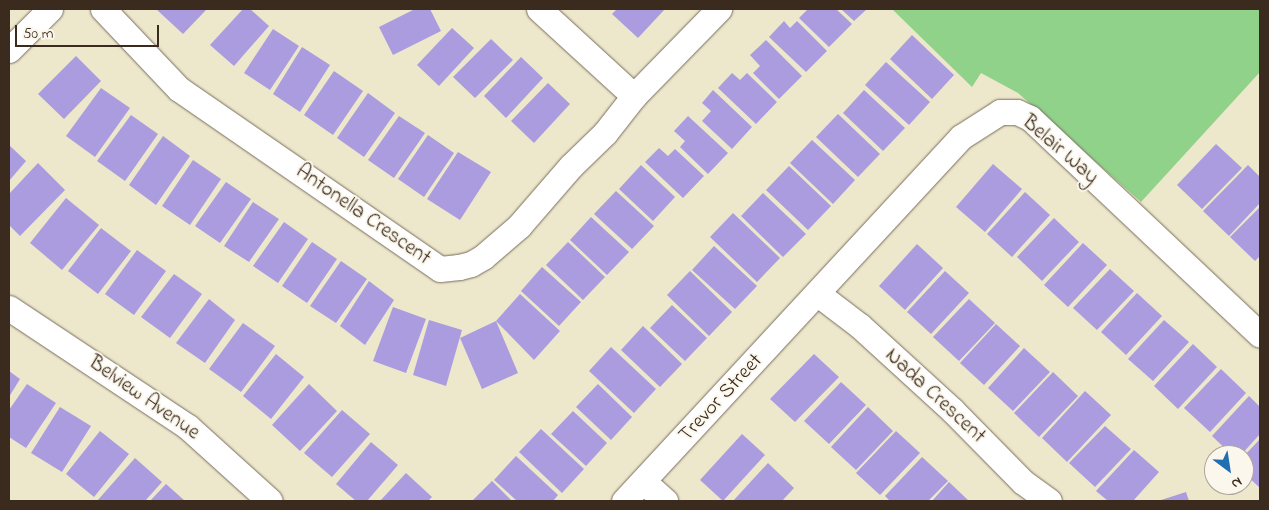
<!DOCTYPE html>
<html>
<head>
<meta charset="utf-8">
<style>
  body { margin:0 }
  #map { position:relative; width:1269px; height:510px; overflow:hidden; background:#ede7cc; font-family:"Indie Flower",sans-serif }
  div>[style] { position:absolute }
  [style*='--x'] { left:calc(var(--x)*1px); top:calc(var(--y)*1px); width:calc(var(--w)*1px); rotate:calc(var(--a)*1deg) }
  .green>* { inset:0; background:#90d289 }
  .building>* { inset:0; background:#aa9cde }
  .roads { filter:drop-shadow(0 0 1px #796c5b) drop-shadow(0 0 1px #796c5b) }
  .minor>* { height:25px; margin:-12.5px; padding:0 12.5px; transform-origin:12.5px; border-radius:12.5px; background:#fff }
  span { translate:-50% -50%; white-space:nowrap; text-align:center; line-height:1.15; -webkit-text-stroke:4px #fbf7ec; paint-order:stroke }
  .street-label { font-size:21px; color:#3b2a1e }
  .frame { position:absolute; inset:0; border:10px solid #3b2a1e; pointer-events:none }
  .north { position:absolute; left:1204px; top:445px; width:50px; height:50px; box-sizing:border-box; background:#fbf7ec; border:1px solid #aea59a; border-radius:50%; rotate:149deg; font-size:14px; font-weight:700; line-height:20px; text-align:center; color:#3b2a1e }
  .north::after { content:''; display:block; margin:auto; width:18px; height:22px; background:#1f6fb2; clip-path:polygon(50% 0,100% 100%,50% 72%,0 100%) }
  .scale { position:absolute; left:15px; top:25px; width:144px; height:22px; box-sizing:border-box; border:2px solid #3b2a1e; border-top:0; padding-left:6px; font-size:15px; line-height:18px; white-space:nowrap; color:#3b2a1e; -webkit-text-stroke:4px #fbf7ec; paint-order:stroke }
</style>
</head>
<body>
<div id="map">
  <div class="green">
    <div style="clip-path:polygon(892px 9px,1260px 9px,1260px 72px,1141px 202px,1018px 93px,981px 73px,972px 87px)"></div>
  </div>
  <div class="building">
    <div style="clip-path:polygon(156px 9px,207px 9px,183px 34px)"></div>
    <div style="clip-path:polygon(243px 9px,250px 9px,269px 26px,234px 66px,210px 45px)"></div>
    <div style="clip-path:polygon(415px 9px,430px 9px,441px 31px,393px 55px,379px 27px)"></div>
    <div style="clip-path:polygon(617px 9px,665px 9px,638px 38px,612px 14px)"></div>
    <div style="clip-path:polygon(808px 9px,836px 9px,852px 24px,829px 47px,799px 18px)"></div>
    <div style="clip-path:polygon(841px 9px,867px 9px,854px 21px)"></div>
    <div style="clip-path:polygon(784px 21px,790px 28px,797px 21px,827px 51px,806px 72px,769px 37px)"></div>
    <div style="clip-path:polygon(452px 28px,474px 48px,439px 86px,417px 65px)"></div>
    <div style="clip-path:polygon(273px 29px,299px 46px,270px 90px,244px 73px)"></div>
    <div style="clip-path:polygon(912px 35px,954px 75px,932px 99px,890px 59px)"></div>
    <div style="clip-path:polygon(491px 39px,513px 60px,475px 98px,453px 77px)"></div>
    <div style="clip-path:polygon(766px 40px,802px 76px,779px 99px,753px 73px,760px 66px,750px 55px)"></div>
    <div style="clip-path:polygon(302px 47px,330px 65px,300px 112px,273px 94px)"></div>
    <div style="clip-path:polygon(76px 56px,101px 81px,64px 119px,38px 94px)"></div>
    <div style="clip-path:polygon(521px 57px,543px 78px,506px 118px,484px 96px)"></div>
    <div style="clip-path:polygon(886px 62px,930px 102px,909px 125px,865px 85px)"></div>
    <div style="clip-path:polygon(334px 71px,363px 91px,333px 135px,304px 115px)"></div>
    <div style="clip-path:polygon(732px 73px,740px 80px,747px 73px,777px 102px,756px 124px,718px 88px)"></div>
    <div style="clip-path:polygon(548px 83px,570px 104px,534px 143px,511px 121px)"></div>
    <div style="clip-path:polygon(101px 88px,130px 108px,95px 157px,66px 136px)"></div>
    <div style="clip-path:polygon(713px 90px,752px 127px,732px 149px,702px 121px,711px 111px,702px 103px)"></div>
    <div style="clip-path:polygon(864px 90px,905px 128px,883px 151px,843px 113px)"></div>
    <div style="clip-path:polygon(368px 93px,395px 113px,364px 157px,337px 138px)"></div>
    <div style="clip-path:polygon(838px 114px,880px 154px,858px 177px,816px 137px)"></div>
    <div style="clip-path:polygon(131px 115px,158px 134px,125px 181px,97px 161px)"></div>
    <div style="clip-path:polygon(399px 116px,425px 133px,394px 178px,368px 160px)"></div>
    <div style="clip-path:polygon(688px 116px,728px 153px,708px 174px,680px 147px,685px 141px,674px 131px)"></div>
    <div style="clip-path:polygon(428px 135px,454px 153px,424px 197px,398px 179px)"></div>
    <div style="clip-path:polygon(163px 136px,190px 156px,156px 205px,129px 185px)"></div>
    <div style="clip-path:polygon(812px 140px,855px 180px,833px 204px,790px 163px)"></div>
    <div style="clip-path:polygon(1216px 144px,1242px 168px,1202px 209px,1177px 185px)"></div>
    <div style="clip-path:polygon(9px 145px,26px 161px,9px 181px)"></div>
    <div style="clip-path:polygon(659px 148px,668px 156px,675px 149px,704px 176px,683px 198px,645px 162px)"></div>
    <div style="clip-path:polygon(458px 152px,491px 172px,460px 220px,427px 199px)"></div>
    <div style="clip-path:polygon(193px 160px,221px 179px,190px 225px,162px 206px)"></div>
    <div style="clip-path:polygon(38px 163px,65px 190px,20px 236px,9px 225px,9px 194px)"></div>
    <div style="clip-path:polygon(993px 164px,1022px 189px,985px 232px,956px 207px)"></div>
    <div style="clip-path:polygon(641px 165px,675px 197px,653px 221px,619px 189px)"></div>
    <div style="clip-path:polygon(1248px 165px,1260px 177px,1260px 203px,1229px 236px,1203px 211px)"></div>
    <div style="clip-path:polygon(789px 166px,831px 206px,808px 230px,766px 190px)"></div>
    <div style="clip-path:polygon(226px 182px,251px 199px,220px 243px,195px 226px)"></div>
    <div style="clip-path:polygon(616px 191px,654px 226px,632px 249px,594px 214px)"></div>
    <div style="clip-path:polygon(1025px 192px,1050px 215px,1012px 257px,987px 234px)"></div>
    <div style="clip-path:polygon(763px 193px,806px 234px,783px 257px,741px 216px)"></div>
    <div style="clip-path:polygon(66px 198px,99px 225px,62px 270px,30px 243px)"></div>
    <div style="clip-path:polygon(253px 202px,279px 219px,249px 262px,224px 246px)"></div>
    <div style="clip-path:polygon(1260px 207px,1260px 256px,1255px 261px,1230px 237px)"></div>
    <div style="clip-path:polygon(733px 213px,780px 258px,757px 282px,710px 237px)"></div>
    <div style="clip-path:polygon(591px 217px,629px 252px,607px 275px,570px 240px)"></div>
    <div style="clip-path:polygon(1054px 218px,1079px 242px,1042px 281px,1017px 257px)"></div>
    <div style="clip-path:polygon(284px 222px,308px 239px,278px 283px,253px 266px)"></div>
    <div style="clip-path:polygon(101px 228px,131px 251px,98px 294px,68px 271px)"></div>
    <div style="clip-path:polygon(312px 242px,337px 259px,307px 303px,282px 286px)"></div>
    <div style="clip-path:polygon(568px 242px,605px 277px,583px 300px,546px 265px)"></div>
    <div style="clip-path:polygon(1083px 243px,1107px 265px,1068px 307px,1044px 285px)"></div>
    <div style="clip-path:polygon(917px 244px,943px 268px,905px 310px,879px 286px)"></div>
    <div style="clip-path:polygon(714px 246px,757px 286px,735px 309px,692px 270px)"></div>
    <div style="clip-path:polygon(137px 250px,166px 271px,134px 315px,105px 294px)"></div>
    <div style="clip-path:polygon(341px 261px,367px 279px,336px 323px,310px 306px)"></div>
    <div style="clip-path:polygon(542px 267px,581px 302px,559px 326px,521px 291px)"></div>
    <div style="clip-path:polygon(1110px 269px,1134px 291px,1097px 330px,1073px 308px)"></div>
    <div style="clip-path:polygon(690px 271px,732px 312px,709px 336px,667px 295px)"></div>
    <div style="clip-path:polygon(945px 271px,969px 293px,931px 334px,907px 312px)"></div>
    <div style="clip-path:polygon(174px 274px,202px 294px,170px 338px,141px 317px)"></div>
    <div style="clip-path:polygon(369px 281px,394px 300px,365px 345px,340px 326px)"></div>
    <div style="clip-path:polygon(1137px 293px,1162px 316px,1126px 355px,1101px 332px)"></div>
    <div style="clip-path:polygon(520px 294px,560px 331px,534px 360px,496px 321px)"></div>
    <div style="clip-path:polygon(209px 299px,235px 320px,205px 363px,176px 343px)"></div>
    <div style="clip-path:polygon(969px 299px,995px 323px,959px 361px,933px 337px)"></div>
    <div style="clip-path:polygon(672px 305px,707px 338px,685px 361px,650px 328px)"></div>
    <div style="clip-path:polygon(393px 307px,426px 319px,406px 373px,373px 361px)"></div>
    <div style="clip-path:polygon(429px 320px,462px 330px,446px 386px,413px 375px)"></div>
    <div style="clip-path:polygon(1164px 320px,1189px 342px,1153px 381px,1128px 359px)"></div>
    <div style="clip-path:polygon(496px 321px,518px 373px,482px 389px,460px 338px)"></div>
    <div style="clip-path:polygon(243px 323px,275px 346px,241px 392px,209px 369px)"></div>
    <div style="clip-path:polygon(996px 324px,1020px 346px,984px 385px,960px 363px)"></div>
    <div style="clip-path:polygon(643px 326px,682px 364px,660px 387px,621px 350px)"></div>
    <div style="clip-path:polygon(1193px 344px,1217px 367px,1178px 409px,1154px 386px)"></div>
    <div style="clip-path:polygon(611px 347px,656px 389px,634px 413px,589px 371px)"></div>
    <div style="clip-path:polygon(1024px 348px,1050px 372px,1013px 411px,988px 388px)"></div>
    <div style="clip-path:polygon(276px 354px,304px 377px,271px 419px,243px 396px)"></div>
    <div style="clip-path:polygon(814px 354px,839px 377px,795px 422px,770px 399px)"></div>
    <div style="clip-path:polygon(1221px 369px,1246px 393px,1210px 432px,1184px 408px)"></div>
    <div style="clip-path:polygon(9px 371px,20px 379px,9px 397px)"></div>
    <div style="clip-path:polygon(1053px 372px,1078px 396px,1039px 437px,1014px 413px)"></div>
    <div style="clip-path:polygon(841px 382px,866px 405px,829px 444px,804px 421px)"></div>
    <div style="clip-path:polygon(27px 384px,56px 403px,26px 448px,9px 437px,9px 410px)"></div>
    <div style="clip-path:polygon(309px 384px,337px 411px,300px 451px,272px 425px)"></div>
    <div style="clip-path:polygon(598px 384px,632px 417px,611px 440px,576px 407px)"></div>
    <div style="clip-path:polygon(1085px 391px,1111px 415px,1067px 462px,1042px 438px)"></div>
    <div style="clip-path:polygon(1249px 396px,1260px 407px,1260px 434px,1241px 455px,1232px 455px,1212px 436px)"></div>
    <div style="clip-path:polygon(60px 407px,91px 426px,62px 472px,31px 453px)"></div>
    <div style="clip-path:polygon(868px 407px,893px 431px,856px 470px,831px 447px)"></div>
    <div style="clip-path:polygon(342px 410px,370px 434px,332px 477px,304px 453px)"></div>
    <div style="clip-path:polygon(573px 411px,607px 443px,586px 466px,551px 434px)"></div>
    <div style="clip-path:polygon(1105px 426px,1131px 449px,1095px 487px,1069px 463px)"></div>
    <div style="clip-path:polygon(541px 429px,584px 469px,562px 493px,519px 452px)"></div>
    <div style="clip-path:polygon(100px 431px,129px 454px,94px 497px,66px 474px)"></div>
    <div style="clip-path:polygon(896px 431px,920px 453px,880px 495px,856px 473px)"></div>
    <div style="clip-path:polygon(742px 434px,765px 455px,723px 501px,700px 480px)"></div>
    <div style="clip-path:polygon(1260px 439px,1260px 488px,1244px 473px,1244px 456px)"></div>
    <div style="clip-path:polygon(371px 442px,398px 465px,367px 501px,356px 501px,336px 484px)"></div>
    <div style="clip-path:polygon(1134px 450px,1159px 472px,1133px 501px,1108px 501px,1096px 491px)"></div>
    <div style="clip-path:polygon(516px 456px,558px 495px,553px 501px,517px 501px,494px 480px)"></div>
    <div style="clip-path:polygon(922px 457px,948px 481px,928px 501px,890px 501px,885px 496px)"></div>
    <div style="clip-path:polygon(135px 458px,162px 482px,145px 501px,97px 501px)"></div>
    <div style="clip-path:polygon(768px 463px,794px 488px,782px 501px,733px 501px)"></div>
    <div style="clip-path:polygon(406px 473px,432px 497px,428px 501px,380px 501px)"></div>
    <div style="clip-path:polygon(492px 481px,512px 501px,472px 501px)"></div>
    <div style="clip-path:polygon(949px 482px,969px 501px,932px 501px)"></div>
    <div style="clip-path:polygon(166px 484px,185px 501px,150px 501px)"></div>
    <div style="clip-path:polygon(1186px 492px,1189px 501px,1158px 501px)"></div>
  </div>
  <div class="roads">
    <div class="minor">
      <div style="--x:103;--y:9;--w:110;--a:46.5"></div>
      <div style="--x:179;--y:89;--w:317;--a:34.6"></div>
      <div style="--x:440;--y:269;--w:19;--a:-6"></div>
      <div style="--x:459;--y:267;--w:12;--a:-14"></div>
      <div style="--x:471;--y:264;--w:14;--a:-30"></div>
      <div style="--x:483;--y:257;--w:48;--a:-40.7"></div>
      <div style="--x:519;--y:226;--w:79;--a:-49.1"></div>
      <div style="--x:571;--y:166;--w:47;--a:-44.1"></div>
      <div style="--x:605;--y:133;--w:47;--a:-51.9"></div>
      <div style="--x:634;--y:96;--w:122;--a:-45.7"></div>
      <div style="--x:539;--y:9;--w:129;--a:42.5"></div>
      <div style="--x:9;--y:50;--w:58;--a:-45"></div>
      <div style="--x:818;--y:294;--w:53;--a:37.3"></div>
      <div style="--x:860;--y:326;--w:125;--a:42.4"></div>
      <div style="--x:952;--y:410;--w:101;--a:45.4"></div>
      <div style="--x:1023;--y:482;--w:32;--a:36"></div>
      <div style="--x:9;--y:308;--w:215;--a:33.6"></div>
      <div style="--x:188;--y:427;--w:110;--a:42.1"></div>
      <div style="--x:643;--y:481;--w:30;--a:42"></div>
      <div style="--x:624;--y:501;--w:496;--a:-47.2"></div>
      <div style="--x:961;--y:137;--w:46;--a:-32.7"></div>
      <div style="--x:1000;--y:112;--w:17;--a:0"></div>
      <div style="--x:1017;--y:112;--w:14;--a:25"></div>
      <div style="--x:1030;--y:118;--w:316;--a:43.3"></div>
    </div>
  </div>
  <div class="street-label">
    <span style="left:1060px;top:150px;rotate:41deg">Belair Way</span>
    <span style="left:363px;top:215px;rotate:35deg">Antonella Crescent</span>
    <span style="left:935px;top:396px;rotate:43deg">Nada Crescent</span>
    <span style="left:144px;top:398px;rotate:35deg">Belview Avenue</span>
    <span style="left:721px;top:398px;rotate:-47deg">Trevor Street</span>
  </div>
  <div class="frame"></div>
  <div class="north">N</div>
  <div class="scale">50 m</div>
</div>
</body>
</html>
